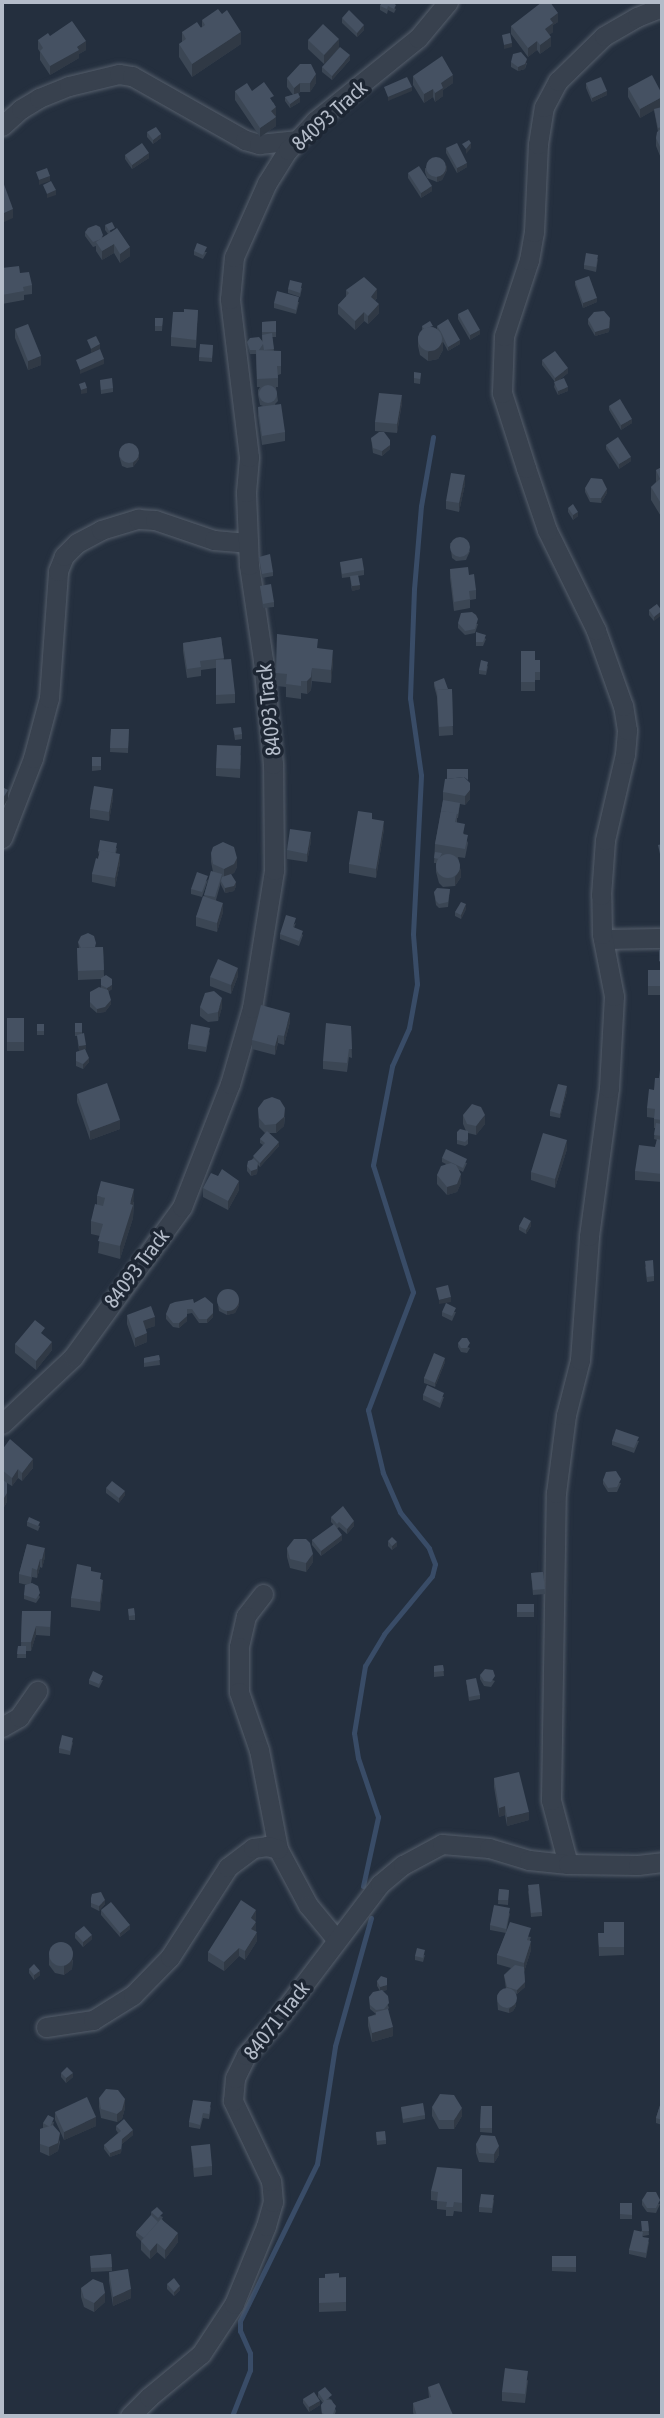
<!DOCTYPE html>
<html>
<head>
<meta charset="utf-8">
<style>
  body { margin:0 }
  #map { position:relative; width:664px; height:2418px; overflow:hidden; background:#242f3e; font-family:"Asap Condensed",sans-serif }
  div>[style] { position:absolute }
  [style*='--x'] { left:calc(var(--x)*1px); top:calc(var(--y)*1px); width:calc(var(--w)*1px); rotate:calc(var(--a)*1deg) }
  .stream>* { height:5px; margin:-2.5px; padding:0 2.5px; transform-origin:2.5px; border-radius:2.5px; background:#394c67 }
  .roads { filter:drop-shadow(0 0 2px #565f6c) drop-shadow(0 0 2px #565f6c) }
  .street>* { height:19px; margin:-9.5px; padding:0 9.5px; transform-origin:9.5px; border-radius:9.5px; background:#38414e }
  .wall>* { inset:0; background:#3b4654 }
  .shaded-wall>* { inset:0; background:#303945 }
  .building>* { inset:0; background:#455162 }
  .round { border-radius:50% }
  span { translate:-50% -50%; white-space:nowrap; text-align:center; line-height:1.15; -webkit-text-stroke:7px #1d2633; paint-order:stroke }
  .street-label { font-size:21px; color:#b4bcc9 }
  .frame { position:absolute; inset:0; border:4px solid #b4bcc9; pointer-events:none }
</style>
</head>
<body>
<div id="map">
  <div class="stream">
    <div style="--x:363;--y:1886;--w:71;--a:-77.7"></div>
    <div style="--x:378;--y:1817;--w:62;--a:-108.7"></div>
    <div style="--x:358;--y:1758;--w:25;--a:-99"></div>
    <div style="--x:354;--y:1733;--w:68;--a:-80.7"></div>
    <div style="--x:365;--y:1666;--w:37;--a:-59"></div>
    <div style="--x:384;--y:1634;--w:75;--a:-50.4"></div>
    <div style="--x:432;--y:1576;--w:12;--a:-76"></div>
    <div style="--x:435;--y:1564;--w:17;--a:-111"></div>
    <div style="--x:429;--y:1548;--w:46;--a:-128.9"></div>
    <div style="--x:400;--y:1512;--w:43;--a:-113.6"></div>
    <div style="--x:383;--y:1473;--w:65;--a:-103.4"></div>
    <div style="--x:368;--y:1410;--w:126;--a:-69.1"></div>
    <div style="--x:413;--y:1292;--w:133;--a:-107.5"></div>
    <div style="--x:373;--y:1165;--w:101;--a:-79.1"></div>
    <div style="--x:392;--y:1066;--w:42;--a:-65.9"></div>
    <div style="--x:409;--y:1028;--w:45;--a:-79.7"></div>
    <div style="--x:417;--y:984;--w:50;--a:-94.6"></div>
    <div style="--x:413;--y:934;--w:159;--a:-87.1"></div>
    <div style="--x:421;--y:775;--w:78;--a:-98.1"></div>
    <div style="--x:410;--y:698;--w:109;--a:-87.9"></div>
    <div style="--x:414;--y:589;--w:83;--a:-85.2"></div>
    <div style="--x:421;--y:506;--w:70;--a:-80.1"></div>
    <div style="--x:232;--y:2416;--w:49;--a:-68.6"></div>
    <div style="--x:250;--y:2370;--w:17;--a:-90"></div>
    <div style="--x:250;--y:2353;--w:24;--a:-114"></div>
    <div style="--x:240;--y:2331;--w:10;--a:-90"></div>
    <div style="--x:240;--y:2321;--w:175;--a:-63.9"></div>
    <div style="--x:317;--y:2164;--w:119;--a:-81.3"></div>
    <div style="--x:335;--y:2046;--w:133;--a:-74.3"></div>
  </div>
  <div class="roads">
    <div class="street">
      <div style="--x:2;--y:126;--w:25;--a:-42"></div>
      <div style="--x:21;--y:109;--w:21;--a:-31"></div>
      <div style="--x:39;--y:98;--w:32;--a:-22"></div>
      <div style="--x:69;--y:86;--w:51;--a:-13.5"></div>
      <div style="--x:119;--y:74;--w:13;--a:9"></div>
      <div style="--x:132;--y:76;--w:130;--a:29.5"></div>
      <div style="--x:245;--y:140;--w:15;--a:16"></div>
      <div style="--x:259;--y:144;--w:37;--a:-6"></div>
      <div style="--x:2;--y:838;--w:86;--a:-68.8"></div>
      <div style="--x:33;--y:758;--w:62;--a:-75.1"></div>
      <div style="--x:49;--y:698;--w:127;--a:-85.9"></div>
      <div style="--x:58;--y:571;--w:16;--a:-68"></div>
      <div style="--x:64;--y:556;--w:18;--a:-45"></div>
      <div style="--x:77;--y:543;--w:27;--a:-28"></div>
      <div style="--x:101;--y:530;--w:39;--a:-17"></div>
      <div style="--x:138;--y:519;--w:17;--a:3"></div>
      <div style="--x:155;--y:520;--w:62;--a:18.7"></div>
      <div style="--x:214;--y:540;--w:33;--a:5"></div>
      <div style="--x:603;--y:939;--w:59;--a:-1"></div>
      <div style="--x:2;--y:1424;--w:98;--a:-43.3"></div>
      <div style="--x:73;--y:1357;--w:185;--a:-54"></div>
      <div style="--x:182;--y:1207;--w:132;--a:-68.7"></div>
      <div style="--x:230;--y:1084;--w:79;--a:-73.9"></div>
      <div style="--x:252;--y:1008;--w:140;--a:-80.9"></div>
      <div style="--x:274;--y:870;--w:106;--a:-90.5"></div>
      <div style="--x:273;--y:764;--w:104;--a:-95.5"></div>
      <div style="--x:263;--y:660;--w:96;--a:-98.4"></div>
      <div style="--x:249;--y:565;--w:73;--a:-92.4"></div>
      <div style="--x:246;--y:492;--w:35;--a:-85"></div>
      <div style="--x:249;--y:457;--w:159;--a:-96.9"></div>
      <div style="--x:230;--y:299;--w:42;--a:-84.6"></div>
      <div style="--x:234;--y:257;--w:81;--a:-66"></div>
      <div style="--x:267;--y:183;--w:39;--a:-58"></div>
      <div style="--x:288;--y:150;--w:40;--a:-47"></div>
      <div style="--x:315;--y:121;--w:132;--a:-38.9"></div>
      <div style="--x:418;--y:38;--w:47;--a:-50.2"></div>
      <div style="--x:263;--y:1594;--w:28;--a:128"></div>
      <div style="--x:246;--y:1616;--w:32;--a:103"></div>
      <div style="--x:239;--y:1647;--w:45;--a:90"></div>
      <div style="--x:239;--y:1692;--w:61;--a:71"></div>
      <div style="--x:259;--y:1750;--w:101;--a:79.1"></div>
      <div style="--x:278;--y:1849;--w:64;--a:61.8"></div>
      <div style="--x:308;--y:1905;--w:44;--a:50.5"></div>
      <div style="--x:2;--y:1727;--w:20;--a:-30"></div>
      <div style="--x:19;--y:1717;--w:32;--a:-55"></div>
      <div style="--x:568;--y:1864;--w:66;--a:-104.9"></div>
      <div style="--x:551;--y:1800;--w:307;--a:-89.1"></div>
      <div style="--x:556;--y:1493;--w:79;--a:-82.7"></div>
      <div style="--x:566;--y:1415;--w:57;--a:-75.7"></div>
      <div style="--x:580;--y:1360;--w:124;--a:-85.8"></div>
      <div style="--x:589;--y:1236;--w:149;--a:-82.3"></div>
      <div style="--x:609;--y:1088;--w:92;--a:-86.9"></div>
      <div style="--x:614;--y:996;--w:63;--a:-101"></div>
      <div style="--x:602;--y:934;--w:39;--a:-91"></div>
      <div style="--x:601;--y:895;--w:55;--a:-85.8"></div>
      <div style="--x:605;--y:840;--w:88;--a:-76.9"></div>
      <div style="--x:625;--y:754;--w:24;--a:-85"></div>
      <div style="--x:627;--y:730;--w:24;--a:-99"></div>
      <div style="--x:623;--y:706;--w:81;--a:-109.6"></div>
      <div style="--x:596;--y:630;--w:111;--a:-116.1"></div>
      <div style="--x:547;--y:530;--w:65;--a:-108.7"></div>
      <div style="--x:526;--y:468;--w:79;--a:-107.7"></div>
      <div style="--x:502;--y:393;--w:57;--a:-88"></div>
      <div style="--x:504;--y:336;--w:80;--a:-71.8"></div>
      <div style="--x:529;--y:260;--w:28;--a:-80"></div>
      <div style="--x:534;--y:232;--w:88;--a:-87.4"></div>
      <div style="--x:538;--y:144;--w:37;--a:-81"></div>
      <div style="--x:544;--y:107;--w:30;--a:-62"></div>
      <div style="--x:558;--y:81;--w:64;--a:-44.4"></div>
      <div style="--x:604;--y:36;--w:38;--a:-30"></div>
      <div style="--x:637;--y:17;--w:27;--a:-22"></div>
      <div style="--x:46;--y:2027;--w:48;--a:-8.5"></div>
      <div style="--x:93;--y:2020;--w:47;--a:-32"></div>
      <div style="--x:133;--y:1995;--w:53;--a:-45.8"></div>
      <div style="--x:170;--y:1957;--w:107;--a:-57.2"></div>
      <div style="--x:228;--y:1867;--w:31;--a:-37"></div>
      <div style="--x:253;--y:1848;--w:14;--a:-8"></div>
      <div style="--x:267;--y:1846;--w:11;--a:15"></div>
      <div style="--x:130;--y:2416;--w:27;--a:-45"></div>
      <div style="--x:149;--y:2397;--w:67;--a:-39.6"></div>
      <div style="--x:201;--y:2354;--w:60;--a:-56.6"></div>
      <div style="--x:234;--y:2304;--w:84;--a:-67.7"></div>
      <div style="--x:266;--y:2226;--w:25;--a:-74"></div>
      <div style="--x:273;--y:2202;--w:21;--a:-95"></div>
      <div style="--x:271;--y:2181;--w:89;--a:-115.4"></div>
      <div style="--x:233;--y:2101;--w:23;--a:-85"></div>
      <div style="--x:235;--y:2078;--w:25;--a:-64"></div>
      <div style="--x:246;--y:2055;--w:45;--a:-48.6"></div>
      <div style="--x:276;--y:2021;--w:172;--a:-52.8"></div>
      <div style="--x:380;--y:1884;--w:30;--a:-40"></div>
      <div style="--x:403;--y:1865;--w:44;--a:-28.3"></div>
      <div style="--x:442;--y:1844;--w:47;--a:4.9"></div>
      <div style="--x:489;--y:1848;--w:42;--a:16.7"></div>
      <div style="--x:529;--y:1860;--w:39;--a:6"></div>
      <div style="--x:568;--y:1864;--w:70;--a:0.8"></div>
      <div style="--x:638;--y:1865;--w:24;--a:-7"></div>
    </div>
  </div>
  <div class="wall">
    <div style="clip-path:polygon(382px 2px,396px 9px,394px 13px,388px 10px,387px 14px,380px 10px,380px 6px)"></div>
    <div style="clip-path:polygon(342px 18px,364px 30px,357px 37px,342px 23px)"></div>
    <div style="clip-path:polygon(202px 20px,241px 44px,192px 77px,179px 57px,179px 44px,182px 42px,182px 32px,202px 27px)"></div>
    <div style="clip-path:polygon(558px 22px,553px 25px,553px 32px,549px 35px,551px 46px,540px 54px,537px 50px,528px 57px,511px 34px,511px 26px)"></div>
    <div style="clip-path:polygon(50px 36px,86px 50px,79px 54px,79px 58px,50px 75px,40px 60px,40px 52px,38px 49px,38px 40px)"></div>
    <div style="clip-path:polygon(308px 40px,339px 48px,324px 64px,308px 49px)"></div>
    <div style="clip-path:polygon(350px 60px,332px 80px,322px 72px,322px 67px)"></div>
    <div style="clip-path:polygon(511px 62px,527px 63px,525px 69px,518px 71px,511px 67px)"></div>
    <div style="clip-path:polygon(413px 76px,453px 83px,443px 90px,443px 96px,435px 102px,433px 97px,424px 103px,413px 85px)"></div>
    <div style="clip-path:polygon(287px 78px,316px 83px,310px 92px,300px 92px,298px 94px,300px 102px,290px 108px,285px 101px,285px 97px,293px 95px,287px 87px)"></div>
    <div style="clip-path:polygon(586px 83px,607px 95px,592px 102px,586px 88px)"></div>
    <div style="clip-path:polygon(628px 88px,662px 94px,662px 106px,657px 109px,662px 107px,662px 156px,660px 156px,656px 146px,656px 138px,658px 132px,654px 110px,640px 118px,628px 97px)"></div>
    <div style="clip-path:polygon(235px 91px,252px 91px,274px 103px,276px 116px,275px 117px,276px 126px,260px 137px,235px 100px)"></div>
    <div style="clip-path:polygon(147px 132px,161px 138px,153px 144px,147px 137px)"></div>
    <div style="clip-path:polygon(446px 148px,467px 167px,457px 173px,446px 153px)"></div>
    <div style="clip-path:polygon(125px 155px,149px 158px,132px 169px,125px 159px)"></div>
    <div style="clip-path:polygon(425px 168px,447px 170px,442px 180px,437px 182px,427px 178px,425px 172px)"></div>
    <div style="clip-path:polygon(408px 173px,432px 191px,421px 198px,408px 178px)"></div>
    <div style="clip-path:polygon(105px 225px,130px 256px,120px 263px,114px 253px,102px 260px,96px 251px,96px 246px,93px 247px,85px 236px,85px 232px,103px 237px,108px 234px,105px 230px)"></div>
    <div style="clip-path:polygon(194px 251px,207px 252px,203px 259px,194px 255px)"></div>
    <div style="clip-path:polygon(598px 259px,596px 272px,584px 269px,584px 265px)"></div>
    <div style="clip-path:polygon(2px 268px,20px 273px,32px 285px,32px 294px,24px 295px,24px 300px,2px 304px)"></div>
    <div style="clip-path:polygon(575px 281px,597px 302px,583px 308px,575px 285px)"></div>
    <div style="clip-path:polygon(302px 288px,300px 297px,288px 293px,288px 289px)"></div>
    <div style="clip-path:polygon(346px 290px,377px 298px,375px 301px,379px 313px,368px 324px,364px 321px,355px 330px,338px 314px,338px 305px,346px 297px)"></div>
    <div style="clip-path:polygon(299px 302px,296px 314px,274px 308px,274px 303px)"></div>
    <div style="clip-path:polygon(198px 310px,196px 348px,171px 346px,171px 337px,184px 312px)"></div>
    <div style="clip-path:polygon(458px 314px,480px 334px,470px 340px,458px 319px)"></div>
    <div style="clip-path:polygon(155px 318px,163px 318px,162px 331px,155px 331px)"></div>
    <div style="clip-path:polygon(588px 319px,610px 323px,609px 332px,595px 336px,588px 324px)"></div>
    <div style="clip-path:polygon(276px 321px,276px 337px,272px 337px,274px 351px,281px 351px,281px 374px,278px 375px,278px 387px,276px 387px,278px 401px,275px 404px,285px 432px,285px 441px,262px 445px,258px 416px,258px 407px,263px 406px,260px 405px,258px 395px,258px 390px,260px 387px,257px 387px,256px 354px,250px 354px,247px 346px,247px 342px,262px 341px,262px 322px)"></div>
    <div style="clip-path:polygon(422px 326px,433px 327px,437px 329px,437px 326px,460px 344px,448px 351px,443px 342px,443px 350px,438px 359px,428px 361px,420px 355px,418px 346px,418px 337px,422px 331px)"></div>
    <div style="clip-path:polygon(15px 329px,41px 365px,28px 370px,15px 338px)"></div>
    <div style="clip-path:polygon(213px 345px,212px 362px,199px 361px,199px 357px)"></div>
    <div style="clip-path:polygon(542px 360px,568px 373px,558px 381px,568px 391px,558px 395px,554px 387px,555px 382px,542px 365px)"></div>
    <div style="clip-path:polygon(421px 373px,420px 384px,414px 383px,414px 378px)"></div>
    <div style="clip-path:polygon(100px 380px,113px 388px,113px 392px,101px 394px)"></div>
    <div style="clip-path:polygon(402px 403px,397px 433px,375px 431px,375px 422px)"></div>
    <div style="clip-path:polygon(609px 406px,632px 423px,621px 430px,609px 410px)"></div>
    <div style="clip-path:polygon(371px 438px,390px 440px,390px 449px,382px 456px,373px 453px)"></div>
    <div style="clip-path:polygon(606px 445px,631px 461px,619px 469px,606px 449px)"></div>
    <div style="clip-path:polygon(119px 451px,139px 459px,133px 467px,127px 468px,122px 466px,119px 456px)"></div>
    <div style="clip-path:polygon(662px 467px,662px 518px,651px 500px,651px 487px,656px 482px,656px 470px)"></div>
    <div style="clip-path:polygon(465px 484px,459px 512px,446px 509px,446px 501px)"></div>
    <div style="clip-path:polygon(585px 488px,607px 493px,601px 503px,590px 502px,585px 492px)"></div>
    <div style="clip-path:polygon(568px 508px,578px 516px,573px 520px,568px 512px)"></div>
    <div style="clip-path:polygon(450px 543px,470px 551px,466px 560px,456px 561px,452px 558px)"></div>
    <div style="clip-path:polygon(259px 557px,273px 572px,273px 576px,262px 578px)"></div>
    <div style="clip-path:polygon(340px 562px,364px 570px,364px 575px,358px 576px,360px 589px,352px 591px,350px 577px,342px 578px)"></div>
    <div style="clip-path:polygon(450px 569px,469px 575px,476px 590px,476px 599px,470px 600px,470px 608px,454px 611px,450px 578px)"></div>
    <div style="clip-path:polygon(260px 586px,274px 602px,274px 607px,263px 608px)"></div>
    <div style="clip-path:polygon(657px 604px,654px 621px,649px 615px,649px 610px)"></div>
    <div style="clip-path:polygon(458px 623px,478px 624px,475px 633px,465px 635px,458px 628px)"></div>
    <div style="clip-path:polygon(476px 632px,486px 639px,483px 646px,476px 646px)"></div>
    <div style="clip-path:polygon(277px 634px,318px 648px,333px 662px,331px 683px,312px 681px,311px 690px,307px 694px,301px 693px,301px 699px,286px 697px,286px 687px,276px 686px)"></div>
    <div style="clip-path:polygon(221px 637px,224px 660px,235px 694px,235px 703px,216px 704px,216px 668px,201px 670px,201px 676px,187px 678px,183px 651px,183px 643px)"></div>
    <div style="clip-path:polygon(521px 651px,535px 660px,540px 660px,540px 680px,535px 680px,535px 691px,521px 691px)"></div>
    <div style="clip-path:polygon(488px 666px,486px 675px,479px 674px,479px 670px)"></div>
    <div style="clip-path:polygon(434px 682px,448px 689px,452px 689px,453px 735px,439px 736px,437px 697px,434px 686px)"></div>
    <div style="clip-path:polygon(233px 728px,242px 734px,242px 739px,235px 740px)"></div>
    <div style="clip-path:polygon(111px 729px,129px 729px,128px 753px,110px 752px)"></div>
    <div style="clip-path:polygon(241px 755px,240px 778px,216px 776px,216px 768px)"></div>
    <div style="clip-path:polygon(92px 757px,101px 757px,101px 770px,92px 771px)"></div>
    <div style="clip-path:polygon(468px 781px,470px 799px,465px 805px,460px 804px,458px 818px,457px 818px,457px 823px,464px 834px,468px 843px,465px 858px,458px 857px,461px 877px,455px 886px,443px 887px,439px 883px,436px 872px,436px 863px,434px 863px,435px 844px,443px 801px,443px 792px)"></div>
    <div style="clip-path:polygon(113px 798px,109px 821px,90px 818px,90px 809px)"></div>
    <div style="clip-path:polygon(372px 819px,384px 829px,376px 878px,349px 873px,349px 864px)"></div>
    <div style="clip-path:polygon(311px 841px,307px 862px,287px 859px,287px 850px)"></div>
    <div style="clip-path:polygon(117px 848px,116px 853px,120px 863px,115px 887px,92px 882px,92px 874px,99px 855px,98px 851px)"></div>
    <div style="clip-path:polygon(211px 853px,237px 867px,234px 873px,231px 874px,236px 886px,234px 891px,225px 893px,221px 885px,221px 882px,216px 900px,223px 912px,217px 932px,196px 926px,196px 917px,204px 896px,211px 871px,213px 872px,211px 862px)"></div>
    <div style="clip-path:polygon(208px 880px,202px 897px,191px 894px,191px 889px)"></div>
    <div style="clip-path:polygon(450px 889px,448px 907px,439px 908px,436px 905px,434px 892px)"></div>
    <div style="clip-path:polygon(466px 909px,461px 919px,455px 916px,455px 912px)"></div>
    <div style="clip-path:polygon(296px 923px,294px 928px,303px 935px,299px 946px,280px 939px,280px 934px)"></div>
    <div style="clip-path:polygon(78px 942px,96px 947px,103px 947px,104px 976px,112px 989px,108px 992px,111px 1004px,105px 1012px,97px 1013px,90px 1007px,90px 992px,101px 988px,101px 979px,78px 980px,77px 948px,79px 948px)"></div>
    <div style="clip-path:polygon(648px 970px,662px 970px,662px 995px,648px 995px)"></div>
    <div style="clip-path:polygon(238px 976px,231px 994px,210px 986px,210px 977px)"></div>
    <div style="clip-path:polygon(200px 1007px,222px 1007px,218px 1021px,208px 1022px,200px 1016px)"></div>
    <div style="clip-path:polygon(7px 1018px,24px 1018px,24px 1051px,7px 1051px)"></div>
    <div style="clip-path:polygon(290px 1022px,284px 1045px,278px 1043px,275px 1055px,252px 1049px,252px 1040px)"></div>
    <div style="clip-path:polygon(75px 1023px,82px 1023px,82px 1033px,86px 1049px,85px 1049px,89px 1062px,83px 1069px,76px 1066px,76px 1052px,85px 1050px,79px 1051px,77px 1036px,75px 1036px)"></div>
    <div style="clip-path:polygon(37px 1024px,44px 1024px,44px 1035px,37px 1035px)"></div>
    <div style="clip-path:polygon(351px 1026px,352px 1058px,349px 1057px,347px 1072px,323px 1069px,323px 1061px)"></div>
    <div style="clip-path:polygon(210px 1032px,206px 1052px,188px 1049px,188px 1044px)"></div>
    <div style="clip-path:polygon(662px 1070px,662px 1182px,635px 1180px,635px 1171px,655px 1147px,657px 1140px,654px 1139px,655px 1128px,654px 1128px,654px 1118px,647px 1117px,647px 1108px)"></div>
    <div style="clip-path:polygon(567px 1091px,560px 1118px,550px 1116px,550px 1111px)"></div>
    <div style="clip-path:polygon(77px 1094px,120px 1129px,90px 1140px,77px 1102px)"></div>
    <div style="clip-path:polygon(258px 1108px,285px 1117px,284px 1126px,276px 1133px,269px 1133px,279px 1146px,260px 1167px,258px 1165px,257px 1174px,251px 1176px,247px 1171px,247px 1166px,263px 1145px,260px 1143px,260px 1139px,265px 1133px,259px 1127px)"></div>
    <div style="clip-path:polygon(463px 1115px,485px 1124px,476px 1135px,468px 1133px,468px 1144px,465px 1146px,457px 1144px,457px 1132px,466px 1131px,463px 1124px)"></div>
    <div style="clip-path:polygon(567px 1149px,555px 1188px,531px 1180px,531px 1172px)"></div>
    <div style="clip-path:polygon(442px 1158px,467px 1163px,463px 1172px,459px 1170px,461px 1183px,457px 1192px,447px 1195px,437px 1184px,437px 1175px,446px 1164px,442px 1162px)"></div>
    <div style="clip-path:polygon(203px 1188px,239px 1190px,228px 1210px,203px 1197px)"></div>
    <div style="clip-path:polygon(97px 1196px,134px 1202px,133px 1218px,120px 1259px,98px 1253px,100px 1236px,91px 1234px,91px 1221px,97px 1205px)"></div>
    <div style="clip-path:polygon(519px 1226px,531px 1226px,526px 1234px,519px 1230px)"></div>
    <div style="clip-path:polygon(645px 1266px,654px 1276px,654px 1281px,647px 1282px)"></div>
    <div style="clip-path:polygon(217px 1298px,239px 1305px,235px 1313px,227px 1315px,219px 1311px)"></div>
    <div style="clip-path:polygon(194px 1303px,213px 1304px,213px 1317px,207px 1323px,199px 1323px,192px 1313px,187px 1314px,187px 1321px,179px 1328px,173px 1327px,166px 1319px,166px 1314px)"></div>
    <div style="clip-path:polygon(442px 1312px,456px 1312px,452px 1321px,442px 1316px)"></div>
    <div style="clip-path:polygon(127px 1315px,155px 1326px,145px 1329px,147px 1342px,135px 1347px,127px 1324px)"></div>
    <div style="clip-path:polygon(45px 1336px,52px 1350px,36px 1370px,15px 1353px,15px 1344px)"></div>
    <div style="clip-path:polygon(458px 1343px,470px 1348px,467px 1353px,461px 1352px,458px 1347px)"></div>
    <div style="clip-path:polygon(159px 1355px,160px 1365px,144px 1367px,144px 1358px)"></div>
    <div style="clip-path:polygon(445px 1362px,435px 1387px,424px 1383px,424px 1378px)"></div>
    <div style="clip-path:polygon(423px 1395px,444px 1397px,440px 1408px,423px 1400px)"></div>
    <div style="clip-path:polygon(612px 1441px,639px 1441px,634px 1453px,612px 1445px)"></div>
    <div style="clip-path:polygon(2px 1450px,33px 1468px,22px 1481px,18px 1478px,12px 1486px,7px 1483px,7px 1502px,4px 1507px,2px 1507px)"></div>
    <div style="clip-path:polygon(603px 1480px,621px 1483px,617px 1492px,608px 1492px,603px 1484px)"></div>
    <div style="clip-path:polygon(106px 1488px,125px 1495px,119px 1503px,106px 1493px)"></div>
    <div style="clip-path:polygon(331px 1517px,354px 1526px,347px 1534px,339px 1527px,337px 1529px,342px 1540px,321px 1556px,312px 1545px,312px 1540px,334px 1525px,331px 1522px)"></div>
    <div style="clip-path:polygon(27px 1522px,40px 1526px,38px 1531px,27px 1526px)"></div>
    <div style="clip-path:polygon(388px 1541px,397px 1546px,392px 1550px,388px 1546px)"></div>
    <div style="clip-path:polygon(27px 1544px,45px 1557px,42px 1568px,40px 1567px,37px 1578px,32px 1577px,31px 1583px,40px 1597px,36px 1603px,24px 1599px,24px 1595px,27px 1585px,19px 1583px,19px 1574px)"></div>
    <div style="clip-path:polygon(287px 1548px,313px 1562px,306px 1572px,290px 1568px,287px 1557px)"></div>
    <div style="clip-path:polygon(543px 1572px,545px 1594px,533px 1595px,531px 1573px)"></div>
    <div style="clip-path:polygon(101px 1579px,103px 1588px,100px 1611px,71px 1607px,71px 1598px)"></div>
    <div style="clip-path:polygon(517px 1604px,534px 1604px,534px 1617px,517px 1617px)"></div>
    <div style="clip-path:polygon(128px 1609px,135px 1615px,135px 1620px,129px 1620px)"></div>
    <div style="clip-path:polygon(22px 1611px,51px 1611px,50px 1636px,36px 1635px,31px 1651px,26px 1651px,26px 1658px,17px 1658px,18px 1646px,21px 1646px)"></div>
    <div style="clip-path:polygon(443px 1665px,444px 1676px,434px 1677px,434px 1666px)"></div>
    <div style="clip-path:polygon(480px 1675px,495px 1681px,491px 1687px,484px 1686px,480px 1679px)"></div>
    <div style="clip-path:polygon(89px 1680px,103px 1680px,99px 1688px,89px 1684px)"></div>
    <div style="clip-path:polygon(466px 1680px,480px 1695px,480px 1699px,469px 1701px)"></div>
    <div style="clip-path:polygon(73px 1742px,70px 1755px,59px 1753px,59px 1748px)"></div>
    <div style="clip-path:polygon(494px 1778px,529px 1820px,507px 1826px,505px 1815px,499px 1817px,494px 1787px)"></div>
    <div style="clip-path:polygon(499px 1889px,509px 1890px,508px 1905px,498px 1904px)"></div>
    <div style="clip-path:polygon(528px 1890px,542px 1912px,542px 1916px,531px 1917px)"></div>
    <div style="clip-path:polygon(91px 1898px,105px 1904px,99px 1911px,91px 1907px)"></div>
    <div style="clip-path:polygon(101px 1910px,130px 1929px,120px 1937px,101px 1915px)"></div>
    <div style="clip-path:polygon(510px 1913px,506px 1933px,531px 1937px,530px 1940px,531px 1950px,524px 1972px,525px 1987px,517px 1994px,515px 1993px,516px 2006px,513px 2011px,509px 2013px,498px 2010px,497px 1999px,497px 1995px,506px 1989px,504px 1975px,511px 1968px,497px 1964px,497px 1955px,506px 1933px,490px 1930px,490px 1925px)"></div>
    <div style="clip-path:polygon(256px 1919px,255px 1921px,257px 1941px,245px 1960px,239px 1956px,224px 1971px,208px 1961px,208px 1952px)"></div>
    <div style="clip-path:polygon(624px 1922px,624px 1955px,599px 1956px,598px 1933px,604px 1933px)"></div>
    <div style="clip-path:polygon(75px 1933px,92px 1939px,83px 1947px,75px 1938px)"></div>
    <div style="clip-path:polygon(425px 1955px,423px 1962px,415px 1960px,415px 1956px)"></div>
    <div style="clip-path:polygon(49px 1956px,73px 1960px,72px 1969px,64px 1975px,55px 1973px,49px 1965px)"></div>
    <div style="clip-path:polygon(29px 1969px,40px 1975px,34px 1980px,29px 1973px)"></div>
    <div style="clip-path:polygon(387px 1978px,387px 1990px,382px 1991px,389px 2008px,388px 2009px,393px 2036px,372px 2042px,368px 2026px,368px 2017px,376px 2014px,370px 2009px,369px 1997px,380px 1991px,377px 1986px,377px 1981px)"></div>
    <div style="clip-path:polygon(61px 2073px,73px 2077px,66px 2083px,61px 2077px)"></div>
    <div style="clip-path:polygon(99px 2098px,125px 2108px,122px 2119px,117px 2122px,101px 2118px,99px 2107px)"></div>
    <div style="clip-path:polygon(662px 2099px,662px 2125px,656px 2123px,656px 2118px)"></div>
    <div style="clip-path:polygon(481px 2106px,492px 2106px,492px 2133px,480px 2132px)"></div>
    <div style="clip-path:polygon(211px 2107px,209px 2119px,203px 2118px,200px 2129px,189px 2127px,189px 2122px)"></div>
    <div style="clip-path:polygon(401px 2107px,425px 2115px,425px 2119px,403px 2123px)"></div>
    <div style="clip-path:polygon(432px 2107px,462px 2116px,454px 2129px,439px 2129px,432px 2116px)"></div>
    <div style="clip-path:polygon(55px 2112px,96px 2126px,64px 2140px,55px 2120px)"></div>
    <div style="clip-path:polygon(54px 2122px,53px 2126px,60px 2142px,58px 2151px,49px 2156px,40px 2152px,40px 2129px,43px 2128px,43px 2123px)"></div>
    <div style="clip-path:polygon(116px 2126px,133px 2135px,122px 2144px,121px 2153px,110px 2157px,104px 2149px,104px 2145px,118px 2133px,116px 2130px)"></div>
    <div style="clip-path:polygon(376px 2132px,386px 2140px,386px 2144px,377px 2145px)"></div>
    <div style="clip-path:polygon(476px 2144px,499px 2155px,494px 2163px,479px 2162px,476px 2153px)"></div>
    <div style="clip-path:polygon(191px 2146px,212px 2166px,212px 2175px,194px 2177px)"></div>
    <div style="clip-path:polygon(462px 2169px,462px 2212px,454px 2211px,453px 2216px,446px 2216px,446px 2210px,437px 2209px,437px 2201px,431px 2200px,431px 2191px)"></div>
    <div style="clip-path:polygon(494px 2200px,492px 2213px,479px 2212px,479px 2207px)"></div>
    <div style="clip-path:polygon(642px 2200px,660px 2204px,656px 2213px,647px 2212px,642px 2205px)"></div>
    <div style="clip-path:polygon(620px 2203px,632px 2203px,632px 2219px,620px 2219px)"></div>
    <div style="clip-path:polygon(151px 2212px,163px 2217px,162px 2219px,178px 2242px,165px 2259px,157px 2252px,150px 2259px,141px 2250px,141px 2241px,136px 2236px,136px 2232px,151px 2216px)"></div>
    <div style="clip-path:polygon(648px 2221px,649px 2235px,643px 2236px,643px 2237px,649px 2242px,646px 2258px,629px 2254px,629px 2250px)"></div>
    <div style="clip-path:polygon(111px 2254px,112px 2271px,91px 2272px,90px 2256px)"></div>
    <div style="clip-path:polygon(552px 2256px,576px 2256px,576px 2272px,552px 2271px)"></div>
    <div style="clip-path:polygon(109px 2272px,131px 2298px,113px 2306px,109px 2281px)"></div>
    <div style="clip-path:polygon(346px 2277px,346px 2311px,319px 2312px,319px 2278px)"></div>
    <div style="clip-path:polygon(167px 2284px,180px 2290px,174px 2296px,167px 2289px)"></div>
    <div style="clip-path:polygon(81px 2288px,105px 2302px,94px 2312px,84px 2307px,81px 2297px)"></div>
    <div style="clip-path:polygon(528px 2380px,525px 2403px,502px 2401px,502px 2392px)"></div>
    <div style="clip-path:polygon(428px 2387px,453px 2416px,414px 2416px,413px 2412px,413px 2403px,429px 2398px)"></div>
    <div style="clip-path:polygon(318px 2392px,332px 2400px,336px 2411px,335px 2414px,341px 2416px,322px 2416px,321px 2405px,323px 2403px,318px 2397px)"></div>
    <div style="clip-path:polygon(303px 2399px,320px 2405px,309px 2412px,303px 2403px)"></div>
  </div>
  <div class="shaded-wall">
    <div style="clip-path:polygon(558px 13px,558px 22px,553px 25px,553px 32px,545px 38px,545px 29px,550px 19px)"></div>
    <div style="clip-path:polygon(364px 25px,364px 30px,357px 37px,357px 33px)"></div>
    <div style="clip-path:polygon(241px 32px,241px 44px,192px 77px,192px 64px)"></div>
    <div style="clip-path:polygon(551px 37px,551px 46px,540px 54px,540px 45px)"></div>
    <div style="clip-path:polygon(339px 39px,339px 48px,324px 64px,324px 55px)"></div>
    <div style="clip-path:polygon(86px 41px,86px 50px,79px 54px,79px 58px,50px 75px,50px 66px)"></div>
    <div style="clip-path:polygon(537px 41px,537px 50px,528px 57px,528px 48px)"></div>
    <div style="clip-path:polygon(512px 43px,512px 47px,504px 49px,504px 45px)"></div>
    <div style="clip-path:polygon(350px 55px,350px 60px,332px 80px,332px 76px)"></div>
    <div style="clip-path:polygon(527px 59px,525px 69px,518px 71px,518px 67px)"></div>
    <div style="clip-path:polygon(316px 74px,316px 83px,310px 92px,310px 83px)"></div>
    <div style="clip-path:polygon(453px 75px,453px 83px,443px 90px,443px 96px,435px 102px,435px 93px,441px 83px)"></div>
    <div style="clip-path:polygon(300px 83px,300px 92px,294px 97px,294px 88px)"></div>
    <div style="clip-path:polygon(412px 87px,412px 91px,388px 101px,388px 97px)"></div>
    <div style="clip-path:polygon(433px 89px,433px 97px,424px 103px,424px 94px)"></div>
    <div style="clip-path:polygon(607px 91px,607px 95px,592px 102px,592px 98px)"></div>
    <div style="clip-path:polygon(300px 97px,300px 102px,290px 108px,290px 104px)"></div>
    <div style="clip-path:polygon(662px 97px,662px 106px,640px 118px,640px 109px)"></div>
    <div style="clip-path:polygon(276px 107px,276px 116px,271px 119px,271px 111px)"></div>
    <div style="clip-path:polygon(276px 117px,276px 126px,260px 137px,260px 128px)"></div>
    <div style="clip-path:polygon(161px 134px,161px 138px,153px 144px,153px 140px)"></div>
    <div style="clip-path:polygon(471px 143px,471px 148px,466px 154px,466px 149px)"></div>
    <div style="clip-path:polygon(149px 153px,149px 158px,132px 169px,132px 165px)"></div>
    <div style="clip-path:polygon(467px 163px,467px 167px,457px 173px,457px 168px)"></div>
    <div style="clip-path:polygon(447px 165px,447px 170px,442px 180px,437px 182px,437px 177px)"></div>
    <div style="clip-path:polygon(50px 176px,50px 181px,39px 185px,39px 180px)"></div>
    <div style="clip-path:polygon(432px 186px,432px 191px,421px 198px,421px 193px)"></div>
    <div style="clip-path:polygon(56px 190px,56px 195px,47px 198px,47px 194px)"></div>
    <div style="clip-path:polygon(13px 209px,13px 218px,2px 223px,2px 214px)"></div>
    <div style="clip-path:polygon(114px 244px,114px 253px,102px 260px,102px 251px)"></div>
    <div style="clip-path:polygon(130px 247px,130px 256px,120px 263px,120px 254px)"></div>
    <div style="clip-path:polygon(377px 289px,377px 298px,371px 305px,371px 297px)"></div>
    <div style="clip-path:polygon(597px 298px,597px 302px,583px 308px,583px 303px)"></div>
    <div style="clip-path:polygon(379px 304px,379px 313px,368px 324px,368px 316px)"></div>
    <div style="clip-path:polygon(364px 312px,364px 321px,355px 330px,355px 321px)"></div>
    <div style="clip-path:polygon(610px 318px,609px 332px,595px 336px,595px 332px)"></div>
    <div style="clip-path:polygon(480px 330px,480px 334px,470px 340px,470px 335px)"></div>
    <div style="clip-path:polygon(460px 340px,460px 344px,448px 351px,448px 347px)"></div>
    <div style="clip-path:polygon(443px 342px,443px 350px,438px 359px,428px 361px,428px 352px)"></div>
    <div style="clip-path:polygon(100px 344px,100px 349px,91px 353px,91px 349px)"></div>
    <div style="clip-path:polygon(41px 356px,41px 365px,28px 370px,28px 361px)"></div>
    <div style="clip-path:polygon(104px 359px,104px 364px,80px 374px,80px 370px)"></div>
    <div style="clip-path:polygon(568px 368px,568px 373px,555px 383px,555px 378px)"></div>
    <div style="clip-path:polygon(568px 387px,568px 391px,558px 395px,558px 391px)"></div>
    <div style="clip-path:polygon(87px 388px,87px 393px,81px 394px,81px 390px)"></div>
    <div style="clip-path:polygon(402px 395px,402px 403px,397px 433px,397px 424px)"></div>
    <div style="clip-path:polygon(632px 419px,632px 423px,621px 430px,621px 425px)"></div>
    <div style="clip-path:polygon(390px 445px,390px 449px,382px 456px,382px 451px)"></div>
    <div style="clip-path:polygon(139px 455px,139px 459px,133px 467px,133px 463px)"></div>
    <div style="clip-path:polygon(631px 457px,631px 461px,619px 469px,619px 464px)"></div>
    <div style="clip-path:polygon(465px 475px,465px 484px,459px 512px,459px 503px)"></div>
    <div style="clip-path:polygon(607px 489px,607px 493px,601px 503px,601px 498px)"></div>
    <div style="clip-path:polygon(578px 512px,578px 516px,573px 520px,573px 515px)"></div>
    <div style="clip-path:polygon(360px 585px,360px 589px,352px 591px,352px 586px)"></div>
    <div style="clip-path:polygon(662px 611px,662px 615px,654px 621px,654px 617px)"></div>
    <div style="clip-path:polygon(333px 650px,333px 662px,331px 683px,331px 670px)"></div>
    <div style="clip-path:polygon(312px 668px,311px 690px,307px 694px,307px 681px)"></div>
    <div style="clip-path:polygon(113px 789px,113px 798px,109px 821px,109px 812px)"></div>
    <div style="clip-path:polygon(8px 790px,8px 799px,2px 809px,2px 800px)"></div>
    <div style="clip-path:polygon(470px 790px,470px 799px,465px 805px,465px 796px)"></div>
    <div style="clip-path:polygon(384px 821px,384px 829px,376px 878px,376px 869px)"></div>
    <div style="clip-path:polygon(311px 832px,311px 841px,307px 862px,307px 854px)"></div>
    <div style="clip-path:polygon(120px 854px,120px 863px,115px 887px,115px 878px)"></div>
    <div style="clip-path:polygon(237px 858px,237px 867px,234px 873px,224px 878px,224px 869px)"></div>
    <div style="clip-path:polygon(461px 868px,461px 877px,455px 886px,455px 877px)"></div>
    <div style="clip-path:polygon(236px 882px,236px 886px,234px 891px,225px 893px,225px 888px)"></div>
    <div style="clip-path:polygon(223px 903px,223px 912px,217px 932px,217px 923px)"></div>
    <div style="clip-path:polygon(466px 904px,466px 909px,461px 919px,461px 915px)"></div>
    <div style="clip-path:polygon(238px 968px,238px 976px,231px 994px,231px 985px)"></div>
    <div style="clip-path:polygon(112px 985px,112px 989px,107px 993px,107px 988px)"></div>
    <div style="clip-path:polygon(222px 998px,222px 1007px,218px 1021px,218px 1012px)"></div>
    <div style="clip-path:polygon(111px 1000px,111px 1004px,105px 1012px,97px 1013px,97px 1009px)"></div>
    <div style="clip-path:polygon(290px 1013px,290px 1022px,284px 1045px,284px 1036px)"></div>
    <div style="clip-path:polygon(278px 1035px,278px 1043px,275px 1055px,275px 1046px)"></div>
    <div style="clip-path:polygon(86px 1045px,86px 1049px,79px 1051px,79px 1046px)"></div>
    <div style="clip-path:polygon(89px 1058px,89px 1062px,83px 1069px,83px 1064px)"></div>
    <div style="clip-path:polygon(567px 1086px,567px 1091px,560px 1118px,560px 1114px)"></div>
    <div style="clip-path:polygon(285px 1108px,284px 1126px,276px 1133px,276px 1124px)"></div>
    <div style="clip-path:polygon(485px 1115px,485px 1124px,476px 1135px,476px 1126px)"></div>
    <div style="clip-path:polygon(120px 1120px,120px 1129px,90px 1140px,90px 1131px)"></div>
    <div style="clip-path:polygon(567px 1140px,567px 1149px,555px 1188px,555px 1179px)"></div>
    <div style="clip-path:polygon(279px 1142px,279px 1146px,260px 1167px,260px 1163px)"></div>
    <div style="clip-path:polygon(258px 1163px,257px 1174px,251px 1176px,251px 1171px)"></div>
    <div style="clip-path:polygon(461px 1174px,461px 1183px,457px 1192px,447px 1195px,447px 1187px)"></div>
    <div style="clip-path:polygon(239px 1181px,239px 1190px,228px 1210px,228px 1201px)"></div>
    <div style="clip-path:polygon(134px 1189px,133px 1218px,120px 1259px,120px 1246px)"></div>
    <div style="clip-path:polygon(531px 1221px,531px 1226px,526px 1234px,526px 1230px)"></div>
    <div style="clip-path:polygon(451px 1297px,451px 1302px,439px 1304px,439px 1300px)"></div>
    <div style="clip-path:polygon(239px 1301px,239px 1305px,235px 1313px,227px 1315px,227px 1311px)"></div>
    <div style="clip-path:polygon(213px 1313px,213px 1317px,207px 1323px,207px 1319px)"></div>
    <div style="clip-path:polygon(187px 1316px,187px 1321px,179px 1328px,179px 1323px)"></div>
    <div style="clip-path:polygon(155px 1317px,155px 1326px,143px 1330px,143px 1321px)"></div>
    <div style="clip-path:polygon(147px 1333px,147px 1342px,135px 1347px,135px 1338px)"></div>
    <div style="clip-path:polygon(52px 1342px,52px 1350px,36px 1370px,36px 1361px)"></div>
    <div style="clip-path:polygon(445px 1358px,445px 1362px,435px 1387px,435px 1383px)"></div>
    <div style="clip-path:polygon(33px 1459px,33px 1468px,22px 1481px,22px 1473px)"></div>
    <div style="clip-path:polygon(18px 1469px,18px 1478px,12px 1486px,12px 1478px)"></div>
    <div style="clip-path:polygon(125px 1491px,125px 1495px,119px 1503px,119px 1498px)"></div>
    <div style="clip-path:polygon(7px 1493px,7px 1502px,4px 1507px,2px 1507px,2px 1498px)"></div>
    <div style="clip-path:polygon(354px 1521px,354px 1526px,347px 1534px,347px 1529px)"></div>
    <div style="clip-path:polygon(342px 1535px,342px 1540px,321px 1556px,321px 1551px)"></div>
    <div style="clip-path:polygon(397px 1542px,397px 1546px,392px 1550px,392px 1546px)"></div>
    <div style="clip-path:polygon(45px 1548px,45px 1557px,42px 1568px,42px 1559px)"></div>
    <div style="clip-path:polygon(313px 1554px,313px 1562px,306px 1572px,306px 1563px)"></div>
    <div style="clip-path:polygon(40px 1559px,40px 1567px,37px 1578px,37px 1570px)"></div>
    <div style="clip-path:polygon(103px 1580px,103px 1588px,100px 1611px,100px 1602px)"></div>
    <div style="clip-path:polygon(36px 1626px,36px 1635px,31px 1651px,31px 1642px)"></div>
    <div style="clip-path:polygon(505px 1806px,505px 1815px,499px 1817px,499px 1808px)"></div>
    <div style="clip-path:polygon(529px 1812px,529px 1820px,507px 1826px,507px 1817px)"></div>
    <div style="clip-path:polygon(105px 1900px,105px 1904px,99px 1911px,99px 1906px)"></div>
    <div style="clip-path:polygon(256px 1910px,256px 1919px,251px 1927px,251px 1918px)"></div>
    <div style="clip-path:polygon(256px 1922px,256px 1931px,251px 1938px,251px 1929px)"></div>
    <div style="clip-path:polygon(130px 1925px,130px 1929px,120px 1937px,120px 1933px)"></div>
    <div style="clip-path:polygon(257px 1932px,257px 1941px,245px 1960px,245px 1951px)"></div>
    <div style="clip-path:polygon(92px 1935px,92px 1939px,83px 1947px,83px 1942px)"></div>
    <div style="clip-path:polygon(531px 1941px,531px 1950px,524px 1972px,524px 1963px)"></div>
    <div style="clip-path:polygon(239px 1948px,239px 1956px,224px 1971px,224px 1962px)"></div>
    <div style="clip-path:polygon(73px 1951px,72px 1969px,64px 1975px,64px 1966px)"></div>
    <div style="clip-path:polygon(40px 1971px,40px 1975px,34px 1980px,34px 1975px)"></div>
    <div style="clip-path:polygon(525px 1982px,525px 1987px,517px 1994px,517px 1990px)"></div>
    <div style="clip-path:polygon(387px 1985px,387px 1990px,380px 1991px,380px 1987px)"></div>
    <div style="clip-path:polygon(516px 2002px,516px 2006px,513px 2011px,509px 2013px,509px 2009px)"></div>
    <div style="clip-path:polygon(393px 2027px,393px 2036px,372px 2042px,372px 2033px)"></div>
    <div style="clip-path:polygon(73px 2073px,73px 2077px,66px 2083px,66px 2078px)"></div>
    <div style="clip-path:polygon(125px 2099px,125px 2108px,122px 2119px,117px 2122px,117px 2114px)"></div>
    <div style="clip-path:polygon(462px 2108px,462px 2116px,454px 2129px,454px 2120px)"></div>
    <div style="clip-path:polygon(96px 2117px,96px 2126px,64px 2140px,64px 2132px)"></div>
    <div style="clip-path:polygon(133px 2130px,133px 2135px,122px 2144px,122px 2139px)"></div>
    <div style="clip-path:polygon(60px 2133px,58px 2151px,49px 2156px,49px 2147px)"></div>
    <div style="clip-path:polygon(499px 2146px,499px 2155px,494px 2163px,494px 2154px)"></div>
    <div style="clip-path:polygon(121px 2149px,121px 2153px,110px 2157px,110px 2153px)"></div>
    <div style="clip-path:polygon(178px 2233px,178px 2242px,165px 2259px,165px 2250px)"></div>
    <div style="clip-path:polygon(157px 2243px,157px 2252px,150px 2259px,150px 2251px)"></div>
    <div style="clip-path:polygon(180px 2286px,180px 2290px,174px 2296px,174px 2292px)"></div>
    <div style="clip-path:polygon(131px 2289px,131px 2298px,113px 2306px,113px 2297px)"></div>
    <div style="clip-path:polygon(105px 2293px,105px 2302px,94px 2312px,94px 2303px)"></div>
    <div style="clip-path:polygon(320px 2401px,320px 2405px,309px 2412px,309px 2407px)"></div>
  </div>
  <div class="building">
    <div style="clip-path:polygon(382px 2px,392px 2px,396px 5px,394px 9px,388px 6px,387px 9px,380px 6px)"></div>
    <div style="clip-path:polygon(542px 2px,550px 2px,558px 13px,550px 19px,553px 23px,545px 29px,551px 37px,540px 45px,537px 41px,528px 48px,511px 26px)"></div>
    <div style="clip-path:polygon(218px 9px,222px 14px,227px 10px,241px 32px,192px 64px,179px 44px,186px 39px,182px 32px,197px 22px,201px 28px,205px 25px,202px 20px)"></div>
    <div style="clip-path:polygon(349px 10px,364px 25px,357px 33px,342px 18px)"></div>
    <div style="clip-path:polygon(72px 21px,86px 41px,77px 47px,79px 50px,50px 66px,40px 51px,43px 48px,38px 40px,48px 33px,50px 36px)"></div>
    <div style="clip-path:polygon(323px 24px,339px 39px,324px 55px,308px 40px)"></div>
    <div style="clip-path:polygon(510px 33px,512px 43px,504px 45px,502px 35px)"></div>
    <div style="clip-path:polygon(340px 47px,350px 55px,332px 76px,322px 67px)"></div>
    <div style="clip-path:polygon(521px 52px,527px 59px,525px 64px,518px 67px,511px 62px,513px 54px)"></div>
    <div style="clip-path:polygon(442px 56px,453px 75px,441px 83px,443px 88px,435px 93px,433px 89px,424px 94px,413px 76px)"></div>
    <div style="clip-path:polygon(300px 64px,311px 64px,316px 74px,310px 83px,300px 83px,294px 88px,287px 78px)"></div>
    <div style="clip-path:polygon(652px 75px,662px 94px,662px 97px,640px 109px,628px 88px)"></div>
    <div style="clip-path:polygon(407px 77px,412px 87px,388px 97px,384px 87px)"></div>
    <div style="clip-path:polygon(601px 77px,607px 91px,592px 98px,586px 83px)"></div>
    <div style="clip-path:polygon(264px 82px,274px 96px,270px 98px,276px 107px,271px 111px,276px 117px,260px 128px,235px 91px,247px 83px,252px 91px)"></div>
    <div style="clip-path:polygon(298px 93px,300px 97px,290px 104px,285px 97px)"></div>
    <div style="clip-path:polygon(662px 107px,662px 127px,658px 128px,654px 109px)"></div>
    <div style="clip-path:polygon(156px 127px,161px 134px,153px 140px,147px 132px)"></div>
    <div style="clip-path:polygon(662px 128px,662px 148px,660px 147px,656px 138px,657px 132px)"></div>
    <div style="clip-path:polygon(469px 140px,471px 143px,466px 149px,462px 144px)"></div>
    <div style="clip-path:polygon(142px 143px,149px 153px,132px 165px,125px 155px)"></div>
    <div style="clip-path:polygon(457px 143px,467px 163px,457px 168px,446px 148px)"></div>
    <div class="round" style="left:426px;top:157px;width:20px;height:20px"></div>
    <div style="clip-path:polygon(419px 166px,432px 186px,421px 193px,408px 173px)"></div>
    <div style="clip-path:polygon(47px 168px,50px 176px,39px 180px,36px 172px)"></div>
    <div style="clip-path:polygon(2px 179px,13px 209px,2px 214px)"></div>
    <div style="clip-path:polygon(51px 181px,56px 190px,47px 194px,43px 185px)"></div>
    <div style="clip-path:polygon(112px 222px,115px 228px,109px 231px,105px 225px)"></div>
    <div style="clip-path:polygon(96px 225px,100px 227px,103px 235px,101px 239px,93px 242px,85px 232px,88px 228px)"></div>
    <div style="clip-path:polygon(117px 228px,130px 247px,120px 254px,114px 244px,102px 251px,96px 242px)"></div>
    <div style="clip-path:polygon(197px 243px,207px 247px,203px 255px,194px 251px)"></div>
    <div style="clip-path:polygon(586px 253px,598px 255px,596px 267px,584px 265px)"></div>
    <div style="clip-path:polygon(19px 266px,20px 273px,29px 272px,32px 285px,23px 287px,24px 291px,2px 295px,2px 268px)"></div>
    <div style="clip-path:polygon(589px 276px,597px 298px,583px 303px,575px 281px)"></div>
    <div style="clip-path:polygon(364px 277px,377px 289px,371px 297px,379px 304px,368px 316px,364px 312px,355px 321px,338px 305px,349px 293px,346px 290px)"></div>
    <div style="clip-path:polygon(290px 280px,302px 283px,300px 293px,288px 289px)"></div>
    <div style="clip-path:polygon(277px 291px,299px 297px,296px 310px,274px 303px)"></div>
    <div style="clip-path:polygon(184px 309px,198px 310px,196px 340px,171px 337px,173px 312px,184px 312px)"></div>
    <div style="clip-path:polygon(468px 309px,480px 330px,470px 335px,458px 314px)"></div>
    <div style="clip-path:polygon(604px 311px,610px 318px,609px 328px,595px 332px,588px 319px,594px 312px)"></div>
    <div style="clip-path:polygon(155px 318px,163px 318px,162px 326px,155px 326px)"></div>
    <div style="clip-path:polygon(448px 319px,460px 340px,448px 347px,441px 332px,437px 326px)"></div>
    <div style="clip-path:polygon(276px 321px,276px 332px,262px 332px,262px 322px)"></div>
    <div style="clip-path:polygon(430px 321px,433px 326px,424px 329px,422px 326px)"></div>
    <div style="clip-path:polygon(28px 324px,41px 356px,28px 361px,15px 329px)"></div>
    <div class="round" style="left:418px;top:327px;width:24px;height:24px"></div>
    <div style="clip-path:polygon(272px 333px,274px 349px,264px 350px,263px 344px,259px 350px,250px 350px,247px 342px,250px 338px,259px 337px,263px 342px,262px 335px)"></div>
    <div style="clip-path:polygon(96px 336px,100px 344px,91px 349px,87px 340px)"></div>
    <div style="clip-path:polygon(200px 344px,213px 345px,212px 358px,199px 357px)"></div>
    <div style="clip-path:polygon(100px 349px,104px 359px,80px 370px,76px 360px)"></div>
    <div style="clip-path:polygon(256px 350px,281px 351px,281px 366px,277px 366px,278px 378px,257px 379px)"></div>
    <div style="clip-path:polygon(555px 351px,568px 368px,555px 378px,542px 360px)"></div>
    <div style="clip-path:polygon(414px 372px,421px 373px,420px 379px,414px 378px)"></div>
    <div style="clip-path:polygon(112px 378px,113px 388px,101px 390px,100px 380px)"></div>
    <div style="clip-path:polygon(564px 378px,568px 387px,558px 391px,554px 382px)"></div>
    <div style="clip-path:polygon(85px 382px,87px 388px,81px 390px,79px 384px)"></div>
    <div class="round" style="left:259px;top:385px;width:18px;height:18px"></div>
    <div style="clip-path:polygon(379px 393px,402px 395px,397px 424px,375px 422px)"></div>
    <div style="clip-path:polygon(620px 399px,632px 419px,621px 425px,609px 406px)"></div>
    <div style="clip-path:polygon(281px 404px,285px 432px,262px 436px,258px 407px)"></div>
    <div style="clip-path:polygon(379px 432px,384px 432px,390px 440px,390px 445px,382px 451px,373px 448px,371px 438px)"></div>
    <div style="clip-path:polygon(618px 437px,631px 457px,619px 464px,606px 445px)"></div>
    <div class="round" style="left:119px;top:443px;width:20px;height:20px"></div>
    <div style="clip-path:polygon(662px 467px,662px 505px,651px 487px,660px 479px,656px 470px)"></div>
    <div style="clip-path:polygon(451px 473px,465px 475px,459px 503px,446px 501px)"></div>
    <div style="clip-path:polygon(591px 478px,602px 479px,607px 489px,601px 498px,590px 498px,585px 488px)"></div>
    <div style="clip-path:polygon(573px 504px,578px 512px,573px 515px,568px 508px)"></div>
    <div class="round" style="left:450px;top:537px;width:20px;height:20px"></div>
    <div style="clip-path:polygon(270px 554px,273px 572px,262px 574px,259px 557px)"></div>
    <div style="clip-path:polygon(362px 558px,364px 570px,342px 574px,340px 562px)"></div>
    <div style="clip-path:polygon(468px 567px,469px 575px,474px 574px,476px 590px,469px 591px,470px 599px,454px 602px,450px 569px)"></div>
    <div style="clip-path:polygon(358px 575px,360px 585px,352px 586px,350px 576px)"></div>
    <div style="clip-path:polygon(271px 584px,274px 602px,263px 604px,260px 586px)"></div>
    <div style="clip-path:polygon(657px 604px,662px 611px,654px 617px,649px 610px)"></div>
    <div style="clip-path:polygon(472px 612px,476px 615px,478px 619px,475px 629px,465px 631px,458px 623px,461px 613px)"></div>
    <div style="clip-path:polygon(476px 632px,486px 635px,483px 642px,476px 642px)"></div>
    <div style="clip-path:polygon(277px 634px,318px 639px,317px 648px,333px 650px,331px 670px,312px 668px,311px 677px,307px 681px,301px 681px,301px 686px,286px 684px,287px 674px,276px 673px)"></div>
    <div style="clip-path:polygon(221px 637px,224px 658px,200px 661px,201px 667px,187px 669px,183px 643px)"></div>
    <div style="clip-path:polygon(521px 651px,535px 651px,535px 660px,540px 660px,540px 672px,535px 672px,535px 682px,521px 682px)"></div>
    <div style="clip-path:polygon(231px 659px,235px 694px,216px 695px,216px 660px)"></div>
    <div style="clip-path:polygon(481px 660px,488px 662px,486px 671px,479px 670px)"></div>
    <div style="clip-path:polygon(444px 678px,448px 689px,437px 690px,437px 693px,434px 682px)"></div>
    <div style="clip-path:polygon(452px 689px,453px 726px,439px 727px,437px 690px)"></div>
    <div style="clip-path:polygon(241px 727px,242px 734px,235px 735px,233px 728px)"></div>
    <div style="clip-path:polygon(111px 729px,129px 729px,128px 748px,110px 748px)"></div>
    <div style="clip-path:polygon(217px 745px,241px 746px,240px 769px,216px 768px)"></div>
    <div style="clip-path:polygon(92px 757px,101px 757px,101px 766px,92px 766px)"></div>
    <div style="clip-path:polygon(447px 769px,468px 769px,468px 780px,464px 777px,447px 779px)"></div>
    <div style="clip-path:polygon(464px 777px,470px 783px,470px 790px,465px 796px,443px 792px,445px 779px)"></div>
    <div style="clip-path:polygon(94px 786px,113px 789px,109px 812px,90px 809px)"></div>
    <div style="clip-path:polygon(2px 787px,8px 790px,2px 800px)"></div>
    <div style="clip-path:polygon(443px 800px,460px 803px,458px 814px,441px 811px)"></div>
    <div style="clip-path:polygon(358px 811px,372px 813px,372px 819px,384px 821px,376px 869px,349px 864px)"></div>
    <div style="clip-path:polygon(441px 811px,457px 813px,455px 822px,465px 824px,463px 834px,468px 835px,465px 849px,435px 844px)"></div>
    <div style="clip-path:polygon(290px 829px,311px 832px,307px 854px,287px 850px)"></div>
    <div style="clip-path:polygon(100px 840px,117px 843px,115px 853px,98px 851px)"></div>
    <div style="clip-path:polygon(223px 842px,234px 847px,237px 858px,234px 864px,224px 869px,213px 864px,211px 853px,213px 847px)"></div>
    <div style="clip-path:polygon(662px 844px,662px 853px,660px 854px,658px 845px)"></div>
    <div style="clip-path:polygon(100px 850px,120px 854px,115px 878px,92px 874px,96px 858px,98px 859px)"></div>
    <div style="clip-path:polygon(435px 852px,442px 853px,439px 859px,434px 858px)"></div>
    <div class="round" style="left:436px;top:854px;width:24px;height:24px"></div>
    <div style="clip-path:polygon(211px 871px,222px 874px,215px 897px,204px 895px)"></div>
    <div style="clip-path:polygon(197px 872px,208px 876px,202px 892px,191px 889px)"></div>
    <div style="clip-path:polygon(231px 874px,236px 882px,234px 886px,225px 888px,221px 881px,222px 877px)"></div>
    <div style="clip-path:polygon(437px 888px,450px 889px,448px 902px,439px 904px,436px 901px,434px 892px)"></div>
    <div style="clip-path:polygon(203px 896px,223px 903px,217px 923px,196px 917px)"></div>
    <div style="clip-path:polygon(461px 902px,466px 904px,461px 915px,455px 912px)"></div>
    <div style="clip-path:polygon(286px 915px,296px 918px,293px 927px,303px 931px,299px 941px,280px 934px)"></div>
    <div style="clip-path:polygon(88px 933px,94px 936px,96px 943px,95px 947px,81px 948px,78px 942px,81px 936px)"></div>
    <div style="clip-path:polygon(103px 947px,104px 970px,78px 971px,77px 948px)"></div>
    <div style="clip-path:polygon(662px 949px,662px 963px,659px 961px,659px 950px)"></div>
    <div style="clip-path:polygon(218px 959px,238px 968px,231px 985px,210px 977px)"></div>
    <div style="clip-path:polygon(648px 970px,662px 970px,662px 986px,648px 986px)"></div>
    <div style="clip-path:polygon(106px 975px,112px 979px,112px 985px,107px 988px,101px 985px,101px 978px)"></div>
    <div style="clip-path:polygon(99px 987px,108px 990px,111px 1000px,105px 1007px,97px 1009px,90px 1002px,90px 992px)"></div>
    <div style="clip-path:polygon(214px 991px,222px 998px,218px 1012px,208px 1014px,200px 1007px,205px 993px)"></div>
    <div style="clip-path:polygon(261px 1005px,290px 1013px,284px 1036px,278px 1035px,275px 1046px,252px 1040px)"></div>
    <div style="clip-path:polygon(7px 1018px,24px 1018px,24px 1042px,7px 1042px)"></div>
    <div style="clip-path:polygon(75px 1023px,82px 1023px,82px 1032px,75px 1032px)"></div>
    <div style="clip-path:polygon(326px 1023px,351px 1026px,352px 1049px,349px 1049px,347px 1063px,323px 1061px)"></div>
    <div style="clip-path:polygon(37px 1024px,44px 1024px,44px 1031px,37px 1031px)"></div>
    <div style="clip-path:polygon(191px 1024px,210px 1028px,206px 1047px,188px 1044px)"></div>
    <div style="clip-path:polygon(84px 1033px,86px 1045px,79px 1046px,77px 1035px)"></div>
    <div style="clip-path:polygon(85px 1049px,89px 1058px,83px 1064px,76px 1061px,76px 1052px)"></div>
    <div style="clip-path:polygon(660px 1070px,662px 1070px,662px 1120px,654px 1119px,655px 1109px,647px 1108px,649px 1089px,654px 1090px,655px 1078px,659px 1078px)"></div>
    <div style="clip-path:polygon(107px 1083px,120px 1120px,90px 1131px,77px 1094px)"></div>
    <div style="clip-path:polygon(558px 1084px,567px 1086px,560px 1114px,550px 1111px)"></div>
    <div style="clip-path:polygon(272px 1097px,280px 1100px,285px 1108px,284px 1117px,276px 1124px,265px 1125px,259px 1118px,258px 1108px,264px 1100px)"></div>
    <div style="clip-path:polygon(472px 1104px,481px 1107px,485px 1115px,476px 1126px,467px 1124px,463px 1115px)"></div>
    <div style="clip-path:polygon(656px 1123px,662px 1124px,662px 1136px,654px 1135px)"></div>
    <div style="clip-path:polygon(460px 1129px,468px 1131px,468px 1139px,465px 1142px,457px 1140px,457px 1132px)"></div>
    <div style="clip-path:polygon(267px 1131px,279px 1142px,260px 1163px,253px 1156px,265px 1143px,260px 1139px)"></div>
    <div style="clip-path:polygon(543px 1133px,567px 1140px,555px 1179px,531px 1172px)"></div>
    <div style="clip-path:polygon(657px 1139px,662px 1140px,662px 1174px,635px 1171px,639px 1145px,655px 1147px)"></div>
    <div style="clip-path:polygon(446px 1149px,467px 1159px,463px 1168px,442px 1158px)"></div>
    <div style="clip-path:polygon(254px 1159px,258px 1163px,257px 1169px,251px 1171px,247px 1166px,248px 1161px)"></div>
    <div style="clip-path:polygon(451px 1163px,456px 1165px,461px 1174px,457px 1184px,447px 1187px,437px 1175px,441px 1166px)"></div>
    <div style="clip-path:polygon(222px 1169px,239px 1181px,228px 1201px,203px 1188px,211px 1173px,218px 1176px)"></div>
    <div style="clip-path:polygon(101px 1181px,134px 1189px,130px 1204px,133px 1205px,120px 1246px,98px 1241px,103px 1224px,91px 1221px,95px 1204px,103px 1206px,105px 1198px,97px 1196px)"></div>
    <div style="clip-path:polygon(524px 1217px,531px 1221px,526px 1230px,519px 1226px)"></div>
    <div style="clip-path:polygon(653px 1260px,654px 1276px,647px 1277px,645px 1261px)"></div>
    <div style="clip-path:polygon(448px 1285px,451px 1297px,439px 1300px,436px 1288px)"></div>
    <div class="round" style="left:217px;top:1289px;width:22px;height:22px"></div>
    <div style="clip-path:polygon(205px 1297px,213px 1304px,213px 1313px,207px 1319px,199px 1319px,192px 1309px,187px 1309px,187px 1316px,179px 1323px,173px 1323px,166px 1314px,170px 1304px,175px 1302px,193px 1299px,194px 1303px)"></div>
    <div style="clip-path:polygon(446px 1303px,456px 1308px,452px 1316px,442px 1312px)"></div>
    <div style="clip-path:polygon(151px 1306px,155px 1317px,143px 1321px,147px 1333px,135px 1338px,127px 1315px)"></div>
    <div style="clip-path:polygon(35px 1320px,45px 1328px,41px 1333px,52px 1342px,36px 1361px,15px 1344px)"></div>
    <div style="clip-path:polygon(462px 1338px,467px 1338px,470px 1343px,467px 1348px,461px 1348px,458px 1343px)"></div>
    <div style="clip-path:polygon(434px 1353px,445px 1358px,435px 1383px,424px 1378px)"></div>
    <div style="clip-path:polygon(159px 1355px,160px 1360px,144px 1363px,144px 1358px)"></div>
    <div style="clip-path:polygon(427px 1385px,444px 1393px,440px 1403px,423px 1395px)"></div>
    <div style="clip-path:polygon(616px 1429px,639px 1437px,634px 1448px,612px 1441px)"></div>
    <div style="clip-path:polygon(10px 1439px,33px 1459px,22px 1473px,18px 1469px,12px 1478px,2px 1470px,2px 1450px)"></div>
    <div style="clip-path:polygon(616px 1471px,621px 1479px,617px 1487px,608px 1488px,603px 1480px,606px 1472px)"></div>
    <div style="clip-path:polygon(2px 1479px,7px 1483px,7px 1493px,4px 1498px,2px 1498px)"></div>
    <div style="clip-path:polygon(112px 1481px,125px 1491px,119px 1498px,106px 1488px)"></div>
    <div style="clip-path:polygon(343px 1506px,354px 1521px,347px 1529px,339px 1522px,337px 1524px,331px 1517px)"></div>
    <div style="clip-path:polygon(29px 1517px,40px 1522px,38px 1526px,27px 1522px)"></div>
    <div style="clip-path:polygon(334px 1524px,342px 1535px,321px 1551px,312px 1540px)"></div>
    <div style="clip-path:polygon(392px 1537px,397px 1542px,392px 1546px,388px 1541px)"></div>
    <div style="clip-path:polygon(294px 1539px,306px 1539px,310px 1543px,313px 1554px,306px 1563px,290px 1559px,287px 1548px)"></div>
    <div style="clip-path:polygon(27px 1544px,45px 1548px,42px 1559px,40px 1559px,37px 1570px,32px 1568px,31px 1577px,19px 1574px)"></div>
    <div style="clip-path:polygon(77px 1564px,91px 1567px,91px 1571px,101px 1573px,100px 1579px,103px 1580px,100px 1602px,71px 1598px)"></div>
    <div style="clip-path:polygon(543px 1572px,545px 1589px,533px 1590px,531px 1573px)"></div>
    <div style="clip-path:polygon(32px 1583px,38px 1586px,40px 1593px,36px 1599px,24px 1595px,25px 1585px)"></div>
    <div style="clip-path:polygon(517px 1604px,534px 1604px,534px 1612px,517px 1612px)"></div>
    <div style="clip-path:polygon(134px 1608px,135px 1615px,129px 1616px,128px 1609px)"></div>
    <div style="clip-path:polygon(22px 1611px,51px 1611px,50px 1627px,36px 1626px,31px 1642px,21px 1642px)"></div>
    <div style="clip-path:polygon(18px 1646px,26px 1646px,26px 1654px,17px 1654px)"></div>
    <div style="clip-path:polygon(443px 1665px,444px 1671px,434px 1672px,434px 1666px)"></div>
    <div style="clip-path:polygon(485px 1669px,493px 1670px,495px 1676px,491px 1682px,484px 1681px,480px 1675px)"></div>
    <div style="clip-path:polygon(93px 1671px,103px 1676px,99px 1684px,89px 1680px)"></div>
    <div style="clip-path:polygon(476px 1678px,480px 1695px,469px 1697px,466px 1680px)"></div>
    <div style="clip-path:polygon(62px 1735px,73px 1738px,70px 1751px,59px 1748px)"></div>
    <div style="clip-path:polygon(519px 1772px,529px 1812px,507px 1817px,505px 1806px,499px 1808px,494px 1778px)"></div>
    <div style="clip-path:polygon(539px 1884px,542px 1912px,531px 1913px,528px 1885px)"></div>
    <div style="clip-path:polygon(499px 1889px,509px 1890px,508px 1900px,498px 1900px)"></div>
    <div style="clip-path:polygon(101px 1892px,105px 1900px,99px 1906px,91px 1903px,91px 1898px,92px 1894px)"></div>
    <div style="clip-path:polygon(241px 1900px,256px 1910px,251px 1918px,256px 1922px,251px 1929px,257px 1932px,245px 1951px,239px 1948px,224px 1962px,208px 1952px)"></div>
    <div style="clip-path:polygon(111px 1902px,130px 1925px,120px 1933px,101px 1910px)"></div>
    <div style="clip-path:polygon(494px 1905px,510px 1908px,506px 1929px,490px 1925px)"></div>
    <div style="clip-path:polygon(510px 1922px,531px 1928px,527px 1940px,531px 1941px,524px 1963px,497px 1955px)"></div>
    <div style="clip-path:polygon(604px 1922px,624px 1922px,624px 1947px,599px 1947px,598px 1933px,604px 1933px)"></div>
    <div style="clip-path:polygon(84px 1926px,92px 1935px,83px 1942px,75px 1933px)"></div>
    <div class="round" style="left:49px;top:1942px;width:24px;height:24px"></div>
    <div style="clip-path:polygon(417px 1948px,425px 1950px,423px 1958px,415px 1956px)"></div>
    <div style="clip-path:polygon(34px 1964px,40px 1971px,34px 1975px,29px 1969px)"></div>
    <div style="clip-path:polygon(515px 1965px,524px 1967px,525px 1982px,517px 1990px,507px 1987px,504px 1975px)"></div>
    <div style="clip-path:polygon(381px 1976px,387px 1978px,387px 1985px,380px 1987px,377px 1981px)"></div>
    <div class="round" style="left:497px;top:1988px;width:20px;height:20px"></div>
    <div style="clip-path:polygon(382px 1990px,388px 1996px,389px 2003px,384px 2009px,376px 2010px,370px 2005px,369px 1997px,373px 1992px)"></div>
    <div style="clip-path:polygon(388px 2009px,393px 2027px,372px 2033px,368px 2017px,376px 2015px,376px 2012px)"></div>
    <div style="clip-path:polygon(67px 2067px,73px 2073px,66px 2078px,61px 2073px)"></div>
    <div style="clip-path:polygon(106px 2089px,118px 2090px,125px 2099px,122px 2110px,117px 2114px,101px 2109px,99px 2098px)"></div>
    <div style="clip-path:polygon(440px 2094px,454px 2095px,462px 2108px,454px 2120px,439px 2120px,432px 2107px)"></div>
    <div style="clip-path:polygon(87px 2097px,96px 2117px,64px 2132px,55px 2112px)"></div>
    <div style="clip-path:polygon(662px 2099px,662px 2120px,656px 2118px)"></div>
    <div style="clip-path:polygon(193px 2100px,211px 2102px,209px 2114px,203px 2113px,200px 2125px,189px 2122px)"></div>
    <div style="clip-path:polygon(423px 2103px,425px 2115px,403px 2119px,401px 2107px)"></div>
    <div style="clip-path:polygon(481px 2106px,492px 2106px,492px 2128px,480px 2128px)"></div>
    <div style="clip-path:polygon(48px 2115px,54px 2118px,50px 2127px,43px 2123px)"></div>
    <div style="clip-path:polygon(124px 2119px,133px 2130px,122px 2139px,121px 2149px,110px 2153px,104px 2145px,121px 2131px,116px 2126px)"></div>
    <div style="clip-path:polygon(53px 2125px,60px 2133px,58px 2143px,49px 2147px,40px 2144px,40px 2129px)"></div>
    <div style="clip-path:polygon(385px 2131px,386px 2140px,377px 2141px,376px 2132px)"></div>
    <div style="clip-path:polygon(481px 2135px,495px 2136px,499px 2146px,494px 2154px,479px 2153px,476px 2144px)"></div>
    <div style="clip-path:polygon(210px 2144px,212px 2166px,194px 2168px,191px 2146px)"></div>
    <div style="clip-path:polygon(437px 2167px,462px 2169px,462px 2203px,454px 2202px,453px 2207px,446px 2207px,447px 2202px,437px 2201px,438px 2192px,431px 2191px)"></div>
    <div style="clip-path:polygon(647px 2192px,656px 2192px,660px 2200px,656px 2208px,647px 2208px,642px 2200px)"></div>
    <div style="clip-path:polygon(481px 2194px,494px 2195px,492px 2208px,479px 2207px)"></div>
    <div style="clip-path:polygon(620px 2203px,632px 2203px,632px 2215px,620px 2214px)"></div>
    <div style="clip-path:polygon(157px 2207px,163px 2213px,158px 2218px,151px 2212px)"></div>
    <div style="clip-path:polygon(151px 2215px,158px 2222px,144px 2238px,136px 2232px)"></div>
    <div style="clip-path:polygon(161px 2219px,178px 2233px,165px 2250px,157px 2243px,150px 2251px,141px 2241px)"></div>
    <div style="clip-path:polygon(641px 2221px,648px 2221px,649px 2231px,642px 2231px)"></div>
    <div style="clip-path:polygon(634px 2230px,643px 2232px,642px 2237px,649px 2238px,646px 2253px,629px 2250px)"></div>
    <div style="clip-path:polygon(111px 2254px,112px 2267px,91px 2268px,90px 2256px)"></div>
    <div style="clip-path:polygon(552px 2256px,576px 2256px,576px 2267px,552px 2267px)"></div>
    <div style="clip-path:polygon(128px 2269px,131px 2289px,113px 2297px,109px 2272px)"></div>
    <div style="clip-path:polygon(339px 2273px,339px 2278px,346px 2277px,346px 2302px,319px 2303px,319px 2278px,325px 2278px,325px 2274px)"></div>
    <div style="clip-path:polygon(174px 2278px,180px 2286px,174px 2292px,167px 2284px)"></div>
    <div style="clip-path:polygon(93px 2279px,103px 2283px,105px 2293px,94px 2303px,84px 2298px,81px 2288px)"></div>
    <div style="clip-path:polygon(505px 2368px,528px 2371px,525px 2394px,502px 2392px)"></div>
    <div style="clip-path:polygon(439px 2383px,453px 2415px,448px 2416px,417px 2416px,413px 2403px,431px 2397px,428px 2387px)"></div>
    <div style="clip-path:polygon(325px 2387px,332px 2395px,326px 2400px,331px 2400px,336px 2406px,333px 2414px,339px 2415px,341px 2416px,329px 2416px,322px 2413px,321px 2405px,324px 2401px,318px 2392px)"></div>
    <div style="clip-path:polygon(314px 2392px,320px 2401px,309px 2407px,303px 2399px)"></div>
  </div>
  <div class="street-label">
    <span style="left:329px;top:115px;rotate:-42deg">84093 Track</span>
    <span style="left:268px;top:710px;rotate:-96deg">84093 Track</span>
    <span style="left:136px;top:1268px;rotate:-53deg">84093 Track</span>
    <span style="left:276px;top:2020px;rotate:-52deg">84071 Track</span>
  </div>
  <div class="frame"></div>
</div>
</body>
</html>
